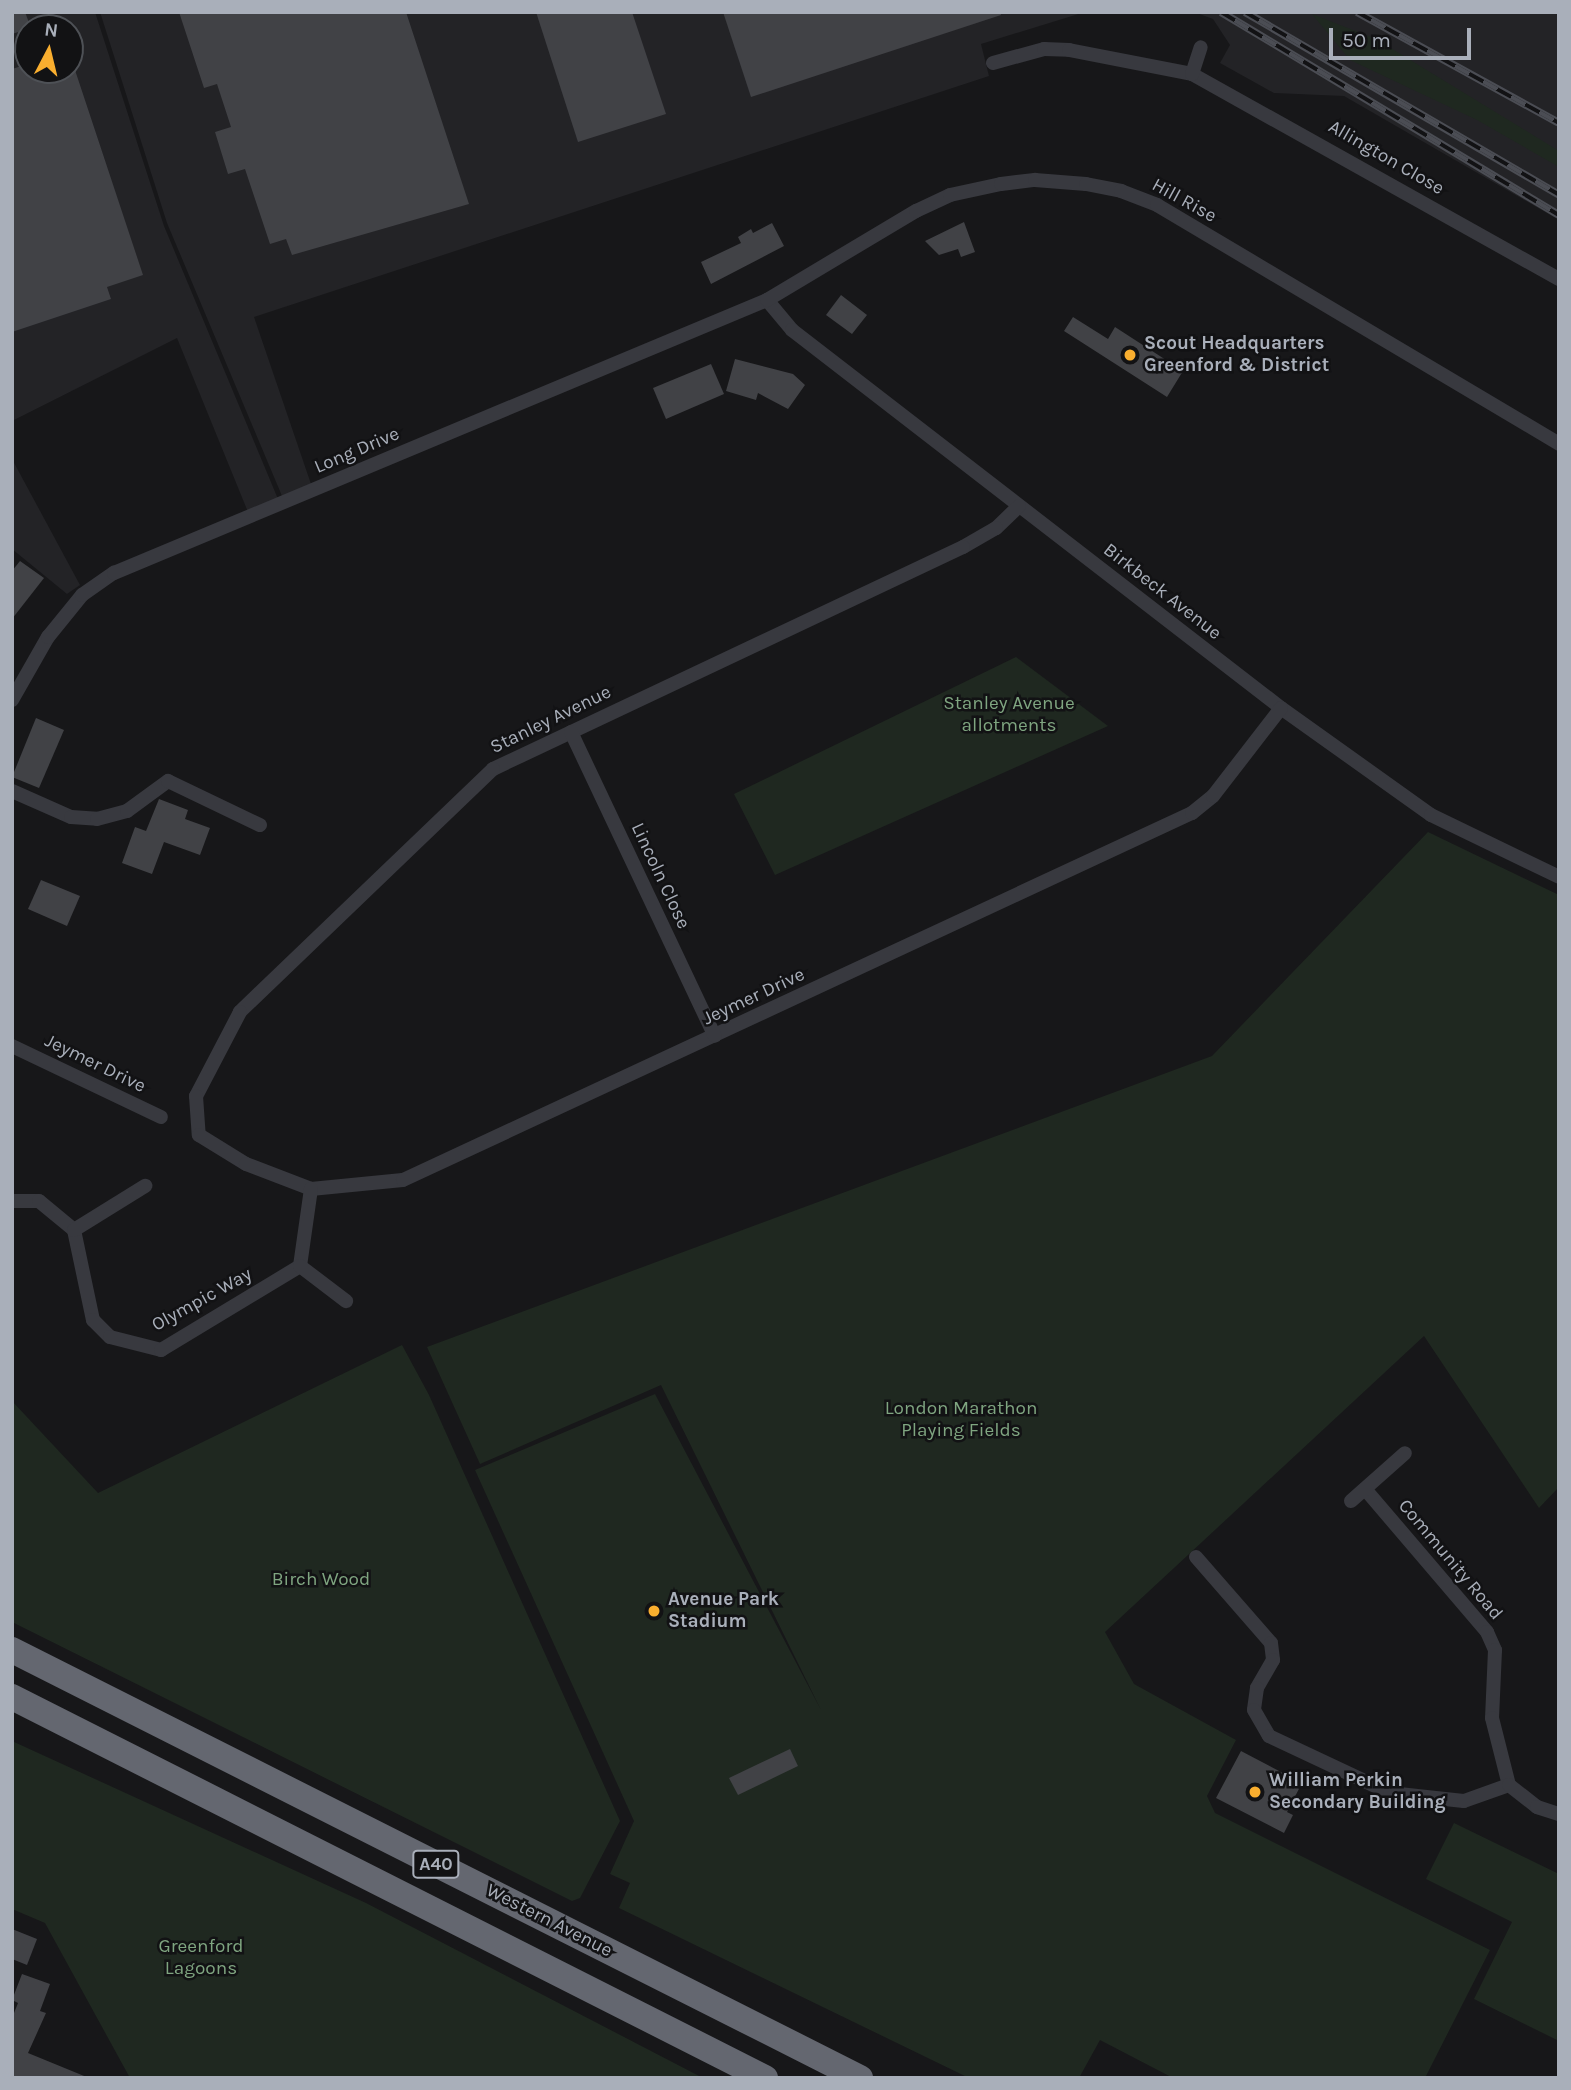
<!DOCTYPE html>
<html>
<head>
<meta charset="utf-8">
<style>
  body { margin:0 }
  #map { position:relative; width:1571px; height:2090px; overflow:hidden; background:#171719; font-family:Karla,sans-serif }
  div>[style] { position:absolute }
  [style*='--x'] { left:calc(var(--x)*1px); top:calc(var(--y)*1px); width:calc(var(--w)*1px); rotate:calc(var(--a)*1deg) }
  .built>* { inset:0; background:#232326 }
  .green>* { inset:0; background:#1f2820 }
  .building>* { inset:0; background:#414246 }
  .street>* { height:14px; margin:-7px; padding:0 7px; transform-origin:7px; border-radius:7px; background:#38393f }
  .highway>* { height:26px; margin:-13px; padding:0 13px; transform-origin:13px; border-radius:13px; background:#646770 }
  .rail>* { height:8px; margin-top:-4px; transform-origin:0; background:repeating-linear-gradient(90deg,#121214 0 16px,#4b4d54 0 32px); box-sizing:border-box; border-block:2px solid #4b4d54 }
  .dots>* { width:19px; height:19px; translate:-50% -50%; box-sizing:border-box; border:4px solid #121214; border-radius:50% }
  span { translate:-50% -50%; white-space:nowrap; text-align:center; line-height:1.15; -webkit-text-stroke:5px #121214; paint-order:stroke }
  .shield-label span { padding:2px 5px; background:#121214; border:2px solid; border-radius:5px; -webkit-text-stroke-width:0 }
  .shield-label { font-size:18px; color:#a9afba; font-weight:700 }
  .street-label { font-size:19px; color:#a9afba }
  .poi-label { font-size:19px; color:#a9afba; font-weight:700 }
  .left { translate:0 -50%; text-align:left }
  .park-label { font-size:19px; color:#7fa580 }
  .frame { position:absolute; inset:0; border:14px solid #a9afba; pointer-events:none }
  .north { position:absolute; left:14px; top:14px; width:70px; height:70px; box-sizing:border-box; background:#121214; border:2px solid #4e5156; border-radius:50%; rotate:7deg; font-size:19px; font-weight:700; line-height:28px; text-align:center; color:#a9afba }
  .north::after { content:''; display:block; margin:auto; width:24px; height:32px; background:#f9ae2f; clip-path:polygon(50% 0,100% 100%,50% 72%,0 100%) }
  .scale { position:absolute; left:1329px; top:28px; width:142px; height:32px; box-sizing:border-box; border:4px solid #a9afba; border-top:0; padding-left:9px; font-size:21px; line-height:24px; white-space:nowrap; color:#a9afba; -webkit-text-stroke:5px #121214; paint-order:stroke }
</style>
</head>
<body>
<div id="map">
  <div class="built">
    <div style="clip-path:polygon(evenodd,12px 12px,95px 12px,164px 226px,278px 499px,248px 512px,177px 338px,12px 421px,12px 12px,28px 28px,70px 28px,70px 70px,28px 70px,28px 28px)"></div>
    <div style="clip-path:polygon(100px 12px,1085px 12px,981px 44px,989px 76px,254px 317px,311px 484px,282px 496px,167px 223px)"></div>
    <div style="clip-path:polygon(1194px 12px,1559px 12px,1559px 220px,1344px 96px,1274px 93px,1220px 63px,1230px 45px,1213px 19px)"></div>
    <div style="clip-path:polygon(12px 459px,80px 585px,67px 594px,12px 549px)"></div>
  </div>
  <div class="green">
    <div style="clip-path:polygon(1312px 14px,1376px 39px,1559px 151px,1559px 167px,1477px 120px,1350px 60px)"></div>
    <div style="clip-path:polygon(1016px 657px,1108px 726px,775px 875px,734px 794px)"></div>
    <div style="clip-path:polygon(1428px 832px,1559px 895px,1559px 1487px,1539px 1508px,1424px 1336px,1105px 1632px,1134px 1684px,1236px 1740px,1207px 1796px,1215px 1813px,1490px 1950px,1425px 2078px,1173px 2078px,1100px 2040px,1079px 2078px,969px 2078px,619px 1908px,630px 1883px,610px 1874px,634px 1821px,475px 1470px,655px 1394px,821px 1710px,661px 1385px,480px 1464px,427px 1347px,1212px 1056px)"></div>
    <div style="clip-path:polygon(402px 1345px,429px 1395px,620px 1821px,580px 1898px,572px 1901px,12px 1622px,12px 1401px,98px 1493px)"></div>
    <div style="clip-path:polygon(12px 1741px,366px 1903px,703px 2078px,130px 2078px,45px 1923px,12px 1909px)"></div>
    <div style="clip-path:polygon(1454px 1823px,1559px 1874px,1559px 2041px,1474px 1999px,1512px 1922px,1426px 1879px)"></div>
  </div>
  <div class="building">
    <div style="clip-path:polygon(12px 12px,25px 12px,31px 28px,12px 34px)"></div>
    <div style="clip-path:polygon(179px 12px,406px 12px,469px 204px,292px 255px,286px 239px,270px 244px,245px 169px,228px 174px,215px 132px,231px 127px,217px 84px,204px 88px)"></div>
    <div style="clip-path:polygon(536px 12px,632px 12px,666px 114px,578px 142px)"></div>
    <div style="clip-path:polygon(723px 12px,1000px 12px,1001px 15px,751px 97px)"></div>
    <div style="clip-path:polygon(28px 64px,28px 70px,37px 70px,41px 81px,75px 70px,143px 275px,107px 287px,111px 299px,12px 332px,12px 69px)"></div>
    <div style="clip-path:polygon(964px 222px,975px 252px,961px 257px,958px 249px,939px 255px,925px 241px)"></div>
    <div style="clip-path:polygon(772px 223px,784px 246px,711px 284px,701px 262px,741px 243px,738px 237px,751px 229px,753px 233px)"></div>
    <div style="clip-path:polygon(841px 295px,867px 315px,852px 334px,826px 315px)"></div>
    <div style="clip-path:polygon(1073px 317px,1108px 339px,1115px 327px,1183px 371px,1167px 397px,1064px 331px)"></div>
    <div style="clip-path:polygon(735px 359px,793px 374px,805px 385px,788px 409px,758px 393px,756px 400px,726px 391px)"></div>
    <div style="clip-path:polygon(711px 364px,724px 394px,666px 419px,653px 388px)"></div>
    <div style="clip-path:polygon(20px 561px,44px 578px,12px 619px,12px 571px)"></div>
    <div style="clip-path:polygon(36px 718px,64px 730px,39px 788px,12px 777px)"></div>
    <div style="clip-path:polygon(159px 799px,188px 810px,185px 819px,210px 828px,200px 855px,164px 842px,152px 874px,122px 863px,135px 827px,146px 831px)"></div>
    <div style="clip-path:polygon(41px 880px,80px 896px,67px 926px,28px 909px)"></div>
    <div style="clip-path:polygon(790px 1749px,798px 1766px,738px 1795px,729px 1778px)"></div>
    <div style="clip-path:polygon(1241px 1751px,1302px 1783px,1287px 1812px,1293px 1815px,1284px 1833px,1216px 1798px)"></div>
    <div style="clip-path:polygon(12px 1929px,37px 1939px,27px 1965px,12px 1959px)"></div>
    <div style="clip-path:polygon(22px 1974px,50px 1984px,40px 2011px,46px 2013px,28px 2053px,89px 2078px,12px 2078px,12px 2018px,18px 2003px,12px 2000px)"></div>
  </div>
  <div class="street">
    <div style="--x:993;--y:63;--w:53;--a:-15.4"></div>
    <div style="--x:1044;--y:49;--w:25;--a:2"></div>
    <div style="--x:1069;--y:50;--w:125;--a:11"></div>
    <div style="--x:1192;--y:74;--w:420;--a:29.2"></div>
    <div style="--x:1192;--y:74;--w:28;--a:-72"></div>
    <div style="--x:767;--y:300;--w:39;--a:50"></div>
    <div style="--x:792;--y:330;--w:618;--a:37.7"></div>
    <div style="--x:1281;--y:708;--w:184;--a:35.5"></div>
    <div style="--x:1431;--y:815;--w:142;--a:25.8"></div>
    <div style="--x:1019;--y:506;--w:32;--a:136"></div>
    <div style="--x:996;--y:528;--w:38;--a:150"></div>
    <div style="--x:963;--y:547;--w:520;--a:154.72"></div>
    <div style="--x:493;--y:769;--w:351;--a:136.2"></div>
    <div style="--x:240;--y:1012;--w:95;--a:117.6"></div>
    <div style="--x:196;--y:1096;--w:39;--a:86"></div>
    <div style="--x:199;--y:1135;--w:55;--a:31.7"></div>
    <div style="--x:246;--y:1164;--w:70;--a:21"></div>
    <div style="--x:311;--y:1189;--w:92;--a:-5.6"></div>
    <div style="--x:403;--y:1180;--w:870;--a:-24.95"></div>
    <div style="--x:1192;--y:813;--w:27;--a:-39"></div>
    <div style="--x:1213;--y:796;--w:111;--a:-52.3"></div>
    <div style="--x:12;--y:700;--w:73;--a:-60.3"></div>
    <div style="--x:48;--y:637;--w:54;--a:-51"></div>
    <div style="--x:82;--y:595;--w:39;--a:-35"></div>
    <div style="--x:114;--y:573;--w:708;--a:-22.69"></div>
    <div style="--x:767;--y:300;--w:174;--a:-30.9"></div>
    <div style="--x:916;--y:211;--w:38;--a:-25"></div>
    <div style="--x:950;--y:195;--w:52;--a:-12.2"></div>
    <div style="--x:1001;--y:184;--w:34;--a:-7"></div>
    <div style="--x:1035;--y:180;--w:51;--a:4.5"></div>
    <div style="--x:1086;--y:184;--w:36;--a:11"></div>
    <div style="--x:1121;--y:191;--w:39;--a:21"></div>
    <div style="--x:1157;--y:205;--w:468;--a:30.7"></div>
    <div style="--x:571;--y:732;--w:336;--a:64.7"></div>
    <div style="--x:12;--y:791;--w:64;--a:23.8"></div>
    <div style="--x:71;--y:817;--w:26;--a:4"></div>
    <div style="--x:97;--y:819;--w:31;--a:-15"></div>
    <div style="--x:127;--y:811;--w:51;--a:-36.2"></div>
    <div style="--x:168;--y:781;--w:102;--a:25.6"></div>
    <div style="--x:12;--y:1046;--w:165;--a:25.5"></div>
    <div style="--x:12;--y:1201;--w:27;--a:0"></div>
    <div style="--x:39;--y:1201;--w:45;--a:39.6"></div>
    <div style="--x:74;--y:1230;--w:92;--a:78.1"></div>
    <div style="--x:93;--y:1320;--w:24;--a:45"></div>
    <div style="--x:110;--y:1337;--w:53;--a:14.3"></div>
    <div style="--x:161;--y:1350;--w:162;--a:-31.1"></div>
    <div style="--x:300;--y:1266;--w:78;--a:-81.9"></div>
    <div style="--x:74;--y:1230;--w:84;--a:-31.8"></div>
    <div style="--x:300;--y:1266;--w:58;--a:37.3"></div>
    <div style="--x:1365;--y:1489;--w:188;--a:49.5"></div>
    <div style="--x:1487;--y:1632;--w:20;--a:66"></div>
    <div style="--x:1495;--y:1650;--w:68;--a:92.5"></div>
    <div style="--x:1492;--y:1718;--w:69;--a:75.8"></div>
    <div style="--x:1351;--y:1501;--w:72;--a:-41.6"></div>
    <div style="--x:1196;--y:1557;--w:114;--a:48.9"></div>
    <div style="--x:1271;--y:1643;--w:17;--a:83"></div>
    <div style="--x:1273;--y:1660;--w:32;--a:120"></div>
    <div style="--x:1257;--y:1688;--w:22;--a:98"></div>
    <div style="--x:1254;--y:1710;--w:30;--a:60"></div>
    <div style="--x:1269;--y:1736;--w:134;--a:25.2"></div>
    <div style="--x:1390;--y:1793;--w:74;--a:6.2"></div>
    <div style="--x:1464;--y:1801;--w:48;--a:-19.6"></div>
    <div style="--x:1509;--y:1785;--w:36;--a:38"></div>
    <div style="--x:1537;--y:1807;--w:23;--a:18"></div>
  </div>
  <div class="highway">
    <div style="--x:12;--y:1650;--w:950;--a:26.78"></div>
    <div style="--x:12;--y:1697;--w:844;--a:26.84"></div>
  </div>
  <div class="rail">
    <div style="--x:1221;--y:12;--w:394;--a:31"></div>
    <div style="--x:1245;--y:12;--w:363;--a:30.2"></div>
    <div style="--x:1357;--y:12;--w:230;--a:28.8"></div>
  </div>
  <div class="dots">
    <div style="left:1130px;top:355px;background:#f9ae2f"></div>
    <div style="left:654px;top:1611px;background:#f9ae2f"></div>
    <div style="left:1255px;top:1792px;background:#f9ae2f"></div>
  </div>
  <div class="shield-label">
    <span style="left:436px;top:1864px">A40</span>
  </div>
  <div class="street-label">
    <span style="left:1386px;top:158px;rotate:30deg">Allington Close</span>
    <span style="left:1184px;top:201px;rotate:29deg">Hill Rise</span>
    <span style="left:357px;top:451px;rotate:-23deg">Long Drive</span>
    <span style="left:1162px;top:592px;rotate:38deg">Birkbeck Avenue</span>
    <span style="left:551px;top:720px;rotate:-26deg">Stanley Avenue</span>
    <span style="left:660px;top:876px;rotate:65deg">Lincoln Close</span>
    <span style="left:754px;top:997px;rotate:-25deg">Jeymer Drive</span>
    <span style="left:95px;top:1064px;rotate:26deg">Jeymer Drive</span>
    <span style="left:202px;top:1300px;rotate:-29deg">Olympic Way</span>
    <span style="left:1450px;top:1560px;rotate:50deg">Community Road</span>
    <span style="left:549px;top:1921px;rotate:27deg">Western Avenue</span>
  </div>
  <div class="poi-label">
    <span class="left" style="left:1144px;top:355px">Scout Headquarters<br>Greenford &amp; District</span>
    <span class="left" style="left:668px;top:1611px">Avenue Park<br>Stadium</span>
    <span class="left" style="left:1269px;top:1792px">William Perkin<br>Secondary Building</span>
  </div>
  <div class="park-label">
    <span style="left:1009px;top:715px">Stanley Avenue<br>allotments</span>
    <span style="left:961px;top:1420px">London Marathon<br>Playing Fields</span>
    <span style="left:321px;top:1580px">Birch Wood</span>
    <span style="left:201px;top:1958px">Greenford<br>Lagoons</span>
  </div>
  <div class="frame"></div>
  <div class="north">N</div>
  <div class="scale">50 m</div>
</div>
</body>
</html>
